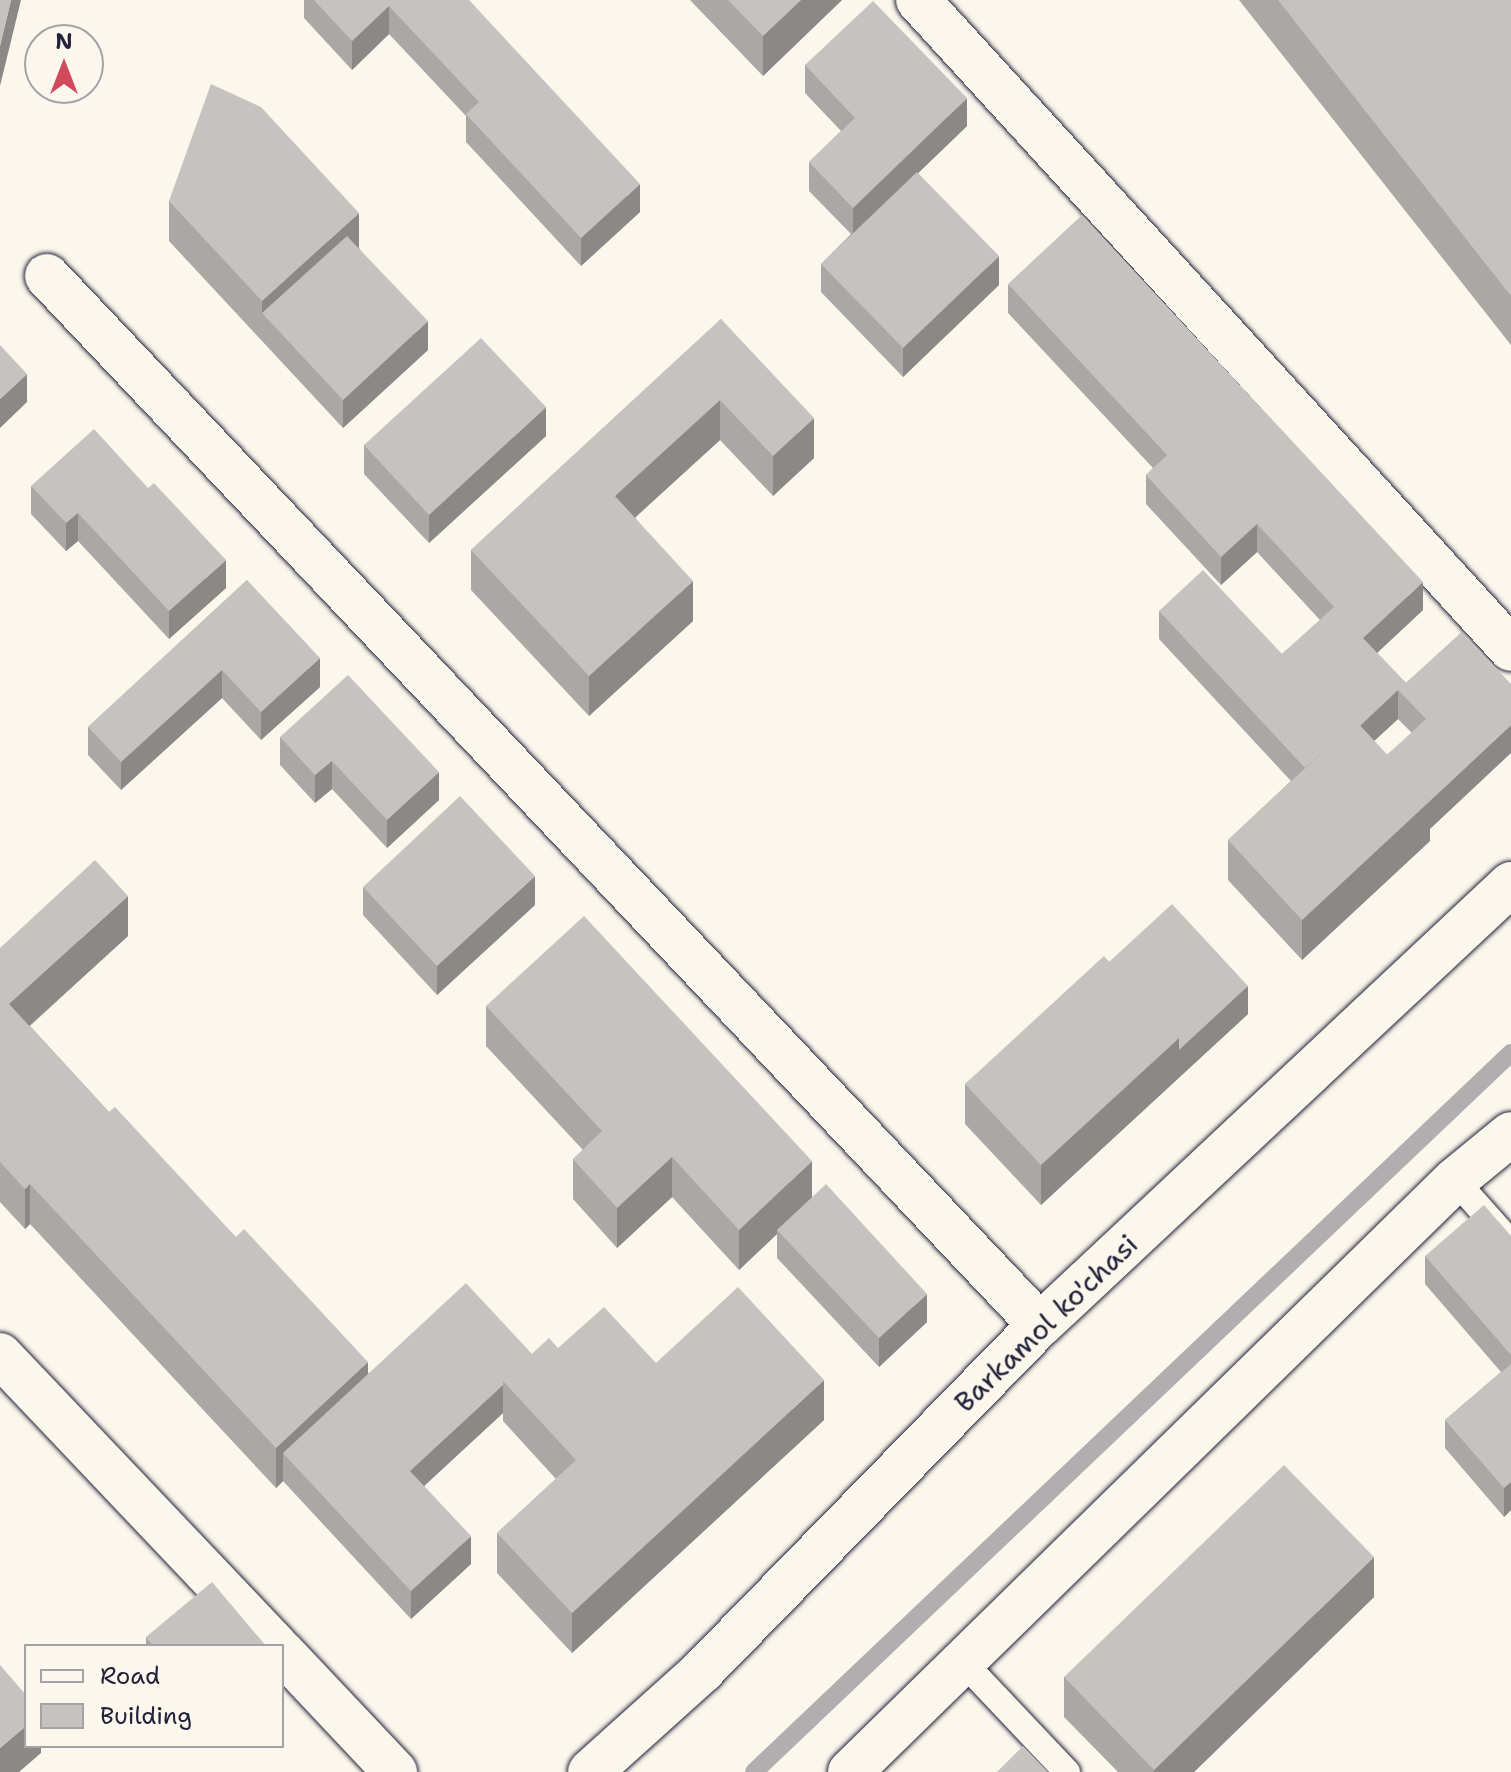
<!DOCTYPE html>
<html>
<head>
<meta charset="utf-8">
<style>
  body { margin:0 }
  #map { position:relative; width:1511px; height:1772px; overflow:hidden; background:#fbf7ec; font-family:"Shantell Sans",sans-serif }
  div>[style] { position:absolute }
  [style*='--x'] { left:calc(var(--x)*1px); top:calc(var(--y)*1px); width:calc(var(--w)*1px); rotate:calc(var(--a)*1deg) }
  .stream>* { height:18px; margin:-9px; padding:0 9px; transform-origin:9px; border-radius:9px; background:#b1aeb0 }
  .roads { filter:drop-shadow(0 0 2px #22223b) drop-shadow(0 0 2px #22223b) }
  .lane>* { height:26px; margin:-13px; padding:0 13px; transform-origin:13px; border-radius:13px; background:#fbf7ec }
  .street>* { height:44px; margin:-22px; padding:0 22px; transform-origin:22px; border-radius:22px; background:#fbf7ec }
  .wall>* { inset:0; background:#aaa7a5 }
  .shaded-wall>* { inset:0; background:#8b8886 }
  .building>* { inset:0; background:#c6c2c0 }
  span { translate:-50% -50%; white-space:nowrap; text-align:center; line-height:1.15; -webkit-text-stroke:8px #fbf7ec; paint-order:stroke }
  .street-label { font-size:28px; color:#22223b }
  .legend { position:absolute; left:24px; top:1644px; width:260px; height:104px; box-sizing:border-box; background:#fbf7ec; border:2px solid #a4a2a5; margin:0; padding:10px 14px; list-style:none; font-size:24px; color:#22223b }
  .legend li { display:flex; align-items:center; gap:16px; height:40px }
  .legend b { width:40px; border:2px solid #a4a2a5 }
  .north { position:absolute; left:24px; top:24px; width:80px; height:80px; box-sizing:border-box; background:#fbf7ec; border:2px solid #a4a2a5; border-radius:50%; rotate:0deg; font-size:22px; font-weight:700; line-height:32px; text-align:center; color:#22223b }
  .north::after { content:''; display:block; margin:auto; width:28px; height:36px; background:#d1495b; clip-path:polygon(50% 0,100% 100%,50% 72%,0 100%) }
</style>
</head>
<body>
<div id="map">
  <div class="stream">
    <div style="--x:754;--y:1772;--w:1044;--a:-43.53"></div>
  </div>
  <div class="roads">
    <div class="lane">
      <div style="--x:1455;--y:1180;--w:84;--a:48.4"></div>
      <div style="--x:962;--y:1661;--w:153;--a:46.6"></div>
    </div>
    <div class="street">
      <div style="--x:918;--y:0;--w:879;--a:47.58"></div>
      <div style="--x:47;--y:276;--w:1444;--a:46.57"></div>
      <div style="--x:0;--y:1355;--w:401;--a:46.5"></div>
      <div style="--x:282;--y:1652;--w:165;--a:46.7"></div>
      <div style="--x:590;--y:1772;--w:151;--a:-42"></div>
      <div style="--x:702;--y:1671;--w:484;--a:-45.7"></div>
      <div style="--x:1040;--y:1325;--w:645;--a:-43.12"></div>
      <div style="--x:850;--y:1772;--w:846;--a:-44.38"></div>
      <div style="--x:1455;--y:1180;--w:72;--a:-39.4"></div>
    </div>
  </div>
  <div class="wall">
    <div style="clip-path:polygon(304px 0,469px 0,640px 212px,581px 266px,466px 142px,466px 116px,389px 34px,352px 70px,304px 18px)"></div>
    <div style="clip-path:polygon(690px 0,842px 0,763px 76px)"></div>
    <div style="clip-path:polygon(1239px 0,1511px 0,1511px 345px)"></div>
    <div style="clip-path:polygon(805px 65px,967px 126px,918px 173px,999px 285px,903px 377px,821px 292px,821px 264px,851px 234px,809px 191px,809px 162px,841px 131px,805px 93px)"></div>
    <div style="clip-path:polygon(169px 201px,359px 248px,428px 350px,343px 428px,169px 241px)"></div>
    <div style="clip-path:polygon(evenodd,1008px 284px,1423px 610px,1377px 653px,1406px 683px,1462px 632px,1430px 829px,1430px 841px,1302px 960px,1228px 880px,1228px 840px,1291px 781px,1159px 639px,1159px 611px,1282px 654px,1320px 620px,1257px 552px,1221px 585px,1146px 504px,1146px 475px,1153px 468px,1008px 313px,1008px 284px,1398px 719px,1412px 733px,1387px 755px,1374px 741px,1398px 719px)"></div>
    <div style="clip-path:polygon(721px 319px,814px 458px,773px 496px,720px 440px,635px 517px,693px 621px,589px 716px,471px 590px,471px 550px)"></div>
    <div style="clip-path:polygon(546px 436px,429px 543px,364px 474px,364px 445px)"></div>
    <div style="clip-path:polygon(31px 486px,226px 588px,169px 639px,78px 541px,66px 551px,31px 514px)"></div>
    <div style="clip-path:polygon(247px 580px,320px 687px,261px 740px,222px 698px,121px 790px,88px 755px,88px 727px)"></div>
    <div style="clip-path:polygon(280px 737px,439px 800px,387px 848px,332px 789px,315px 803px,280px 765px)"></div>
    <div style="clip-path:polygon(363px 887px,535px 905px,437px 995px,363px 915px)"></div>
    <div style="clip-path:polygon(128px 936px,30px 1026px,109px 1112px,236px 1237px,368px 1373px,532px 1354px,558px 1348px,656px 1363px,824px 1420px,572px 1653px,497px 1573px,497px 1533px,556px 1479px,503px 1421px,503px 1413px,424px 1486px,471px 1564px,411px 1619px,283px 1481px,276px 1488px,30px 1224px,25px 1229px,0 1202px,0 948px)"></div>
    <div style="clip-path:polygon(1109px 962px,1248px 1014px,1041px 1205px,965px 1124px,965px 1084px)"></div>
    <div style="clip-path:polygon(486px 1006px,812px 1197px,927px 1322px,879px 1367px,777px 1258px,777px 1234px,739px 1270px,672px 1197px,617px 1248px,573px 1199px,573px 1159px,583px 1150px,486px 1046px)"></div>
    <div style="clip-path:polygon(1511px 1236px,1511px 1510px,1504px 1517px,1445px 1448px,1445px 1420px,1501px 1372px,1425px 1284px,1425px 1256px)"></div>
    <div style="clip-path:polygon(1374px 1597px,1194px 1772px,1118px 1772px,1064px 1717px,1064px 1677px)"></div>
    <div style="clip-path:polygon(146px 1637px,266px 1646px,146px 1646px)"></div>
  </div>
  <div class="shaded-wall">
    <div style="clip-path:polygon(11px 0,21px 0,0 86px,0 46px)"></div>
    <div style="clip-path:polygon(801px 0,842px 0,763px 76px,763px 36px)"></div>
    <div style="clip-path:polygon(389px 6px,389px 34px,352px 70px,352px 41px)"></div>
    <div style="clip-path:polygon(967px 98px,967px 126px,853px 236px,853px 208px)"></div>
    <div style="clip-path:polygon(640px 184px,640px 212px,581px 266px,581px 238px)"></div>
    <div style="clip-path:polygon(359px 213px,359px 253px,262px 313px,262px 301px)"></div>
    <div style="clip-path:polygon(999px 256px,999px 285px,903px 377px,903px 348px)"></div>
    <div style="clip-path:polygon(428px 321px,428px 350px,343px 428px,343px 400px)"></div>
    <div style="clip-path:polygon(27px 374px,27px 402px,0 428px,0 399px)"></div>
    <div style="clip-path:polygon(720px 400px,720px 440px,615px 536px,615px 496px)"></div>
    <div style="clip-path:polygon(546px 407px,546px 436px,429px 543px,429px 515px)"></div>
    <div style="clip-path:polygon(814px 418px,814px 458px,773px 496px,773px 456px)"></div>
    <div style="clip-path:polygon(78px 513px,78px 541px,66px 551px,66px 523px)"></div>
    <div style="clip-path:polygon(1257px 524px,1257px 552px,1221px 585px,1221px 557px)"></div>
    <div style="clip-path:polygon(226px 560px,226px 588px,169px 639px,169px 611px)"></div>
    <div style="clip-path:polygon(693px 581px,693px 621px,589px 716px,589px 676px)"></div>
    <div style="clip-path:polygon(1423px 582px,1423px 610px,1363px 666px,1363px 638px)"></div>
    <div style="clip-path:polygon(320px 658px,320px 687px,261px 740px,261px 712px)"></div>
    <div style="clip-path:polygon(222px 670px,222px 698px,121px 790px,121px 762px)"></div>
    <div style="clip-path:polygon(1398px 690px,1398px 719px,1310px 800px,1310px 772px)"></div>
    <div style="clip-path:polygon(1511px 725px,1511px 753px,1430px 829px,1430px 841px,1302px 960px,1302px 920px)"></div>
    <div style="clip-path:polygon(332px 761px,332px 789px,315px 803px,315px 775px)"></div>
    <div style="clip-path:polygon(439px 772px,439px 800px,387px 848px,387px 820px)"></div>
    <div style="clip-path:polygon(535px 876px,535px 905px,437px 995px,437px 966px)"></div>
    <div style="clip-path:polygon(128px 896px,128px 936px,9px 1044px,9px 1004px)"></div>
    <div style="clip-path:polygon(1248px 986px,1248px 1014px,1041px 1205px,1041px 1165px,1179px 1038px)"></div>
    <div style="clip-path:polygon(672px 1157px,672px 1197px,617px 1248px,617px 1208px)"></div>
    <div style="clip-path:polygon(812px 1161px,812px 1201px,777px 1230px,777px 1234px,739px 1270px,739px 1230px)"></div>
    <div style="clip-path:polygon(30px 1184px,30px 1224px,25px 1229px,25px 1189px)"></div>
    <div style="clip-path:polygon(927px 1294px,927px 1322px,879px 1367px,879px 1338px)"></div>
    <div style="clip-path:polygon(368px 1362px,368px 1402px,283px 1453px,283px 1481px,276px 1488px,276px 1448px)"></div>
    <div style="clip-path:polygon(824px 1380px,824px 1420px,572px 1653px,572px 1613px)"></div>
    <div style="clip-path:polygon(503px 1385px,503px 1413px,410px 1499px,410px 1471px)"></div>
    <div style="clip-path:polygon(1511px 1482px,1511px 1510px,1504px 1517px,1504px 1488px)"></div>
    <div style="clip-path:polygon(471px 1536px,471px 1564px,411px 1619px,411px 1591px)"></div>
    <div style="clip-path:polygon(1374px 1557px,1374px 1597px,1194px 1772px,1154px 1772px,1154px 1770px)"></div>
    <div style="clip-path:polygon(26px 1726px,26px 1746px,41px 1746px,41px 1753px,19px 1772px,0 1772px,0 1748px)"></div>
  </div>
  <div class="building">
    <div style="clip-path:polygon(0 0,11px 0,0 46px)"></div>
    <div style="clip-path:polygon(314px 0,469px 0,640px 184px,581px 238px,466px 114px,479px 102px,389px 6px,352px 41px)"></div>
    <div style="clip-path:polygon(728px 0,801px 0,763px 36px)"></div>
    <div style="clip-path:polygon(1278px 0,1511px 0,1511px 296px)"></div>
    <div style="clip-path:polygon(873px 1px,967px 98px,853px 208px,809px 162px,855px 118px,805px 65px)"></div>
    <div style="clip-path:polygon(211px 84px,261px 107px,359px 213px,262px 301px,169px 201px)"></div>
    <div style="clip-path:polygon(917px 172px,999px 256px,903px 348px,821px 264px)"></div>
    <div style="clip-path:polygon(1082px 215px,1423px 582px,1363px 638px,1406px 683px,1462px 632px,1511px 684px,1511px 725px,1430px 801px,1387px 755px,1426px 719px,1398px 690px,1360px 726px,1356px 721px,1305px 768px,1159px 611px,1203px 570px,1282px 654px,1334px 607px,1257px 524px,1221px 557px,1146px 475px,1167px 455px,1008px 284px)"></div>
    <div style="clip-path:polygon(347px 236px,428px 321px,343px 400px,262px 313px)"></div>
    <div style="clip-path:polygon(721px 319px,814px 418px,773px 456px,720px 400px,615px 496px,693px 581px,589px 676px,471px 550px)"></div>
    <div style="clip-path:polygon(481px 338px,546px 407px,429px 515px,364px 445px)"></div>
    <div style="clip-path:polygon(0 345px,27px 374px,0 399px)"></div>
    <div style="clip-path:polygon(94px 429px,148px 488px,154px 483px,226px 560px,169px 611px,78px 513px,66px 523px,31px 486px)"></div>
    <div style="clip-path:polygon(247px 580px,320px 658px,261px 712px,222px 670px,121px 762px,88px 727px)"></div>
    <div style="clip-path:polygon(348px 675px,439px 772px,387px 820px,332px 761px,315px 775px,280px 737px)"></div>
    <div style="clip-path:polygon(1356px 721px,1430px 801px,1302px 920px,1228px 840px)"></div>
    <div style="clip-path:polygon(460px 796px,535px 876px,437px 966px,363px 887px)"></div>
    <div style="clip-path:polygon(95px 860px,128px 896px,9px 1004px,109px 1112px,115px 1107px,236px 1237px,244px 1229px,368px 1362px,276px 1448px,30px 1184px,25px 1189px,0 1162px,0 948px)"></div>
    <div style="clip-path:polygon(1172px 904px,1248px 986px,1179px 1050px,1179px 1038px,1109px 962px)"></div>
    <div style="clip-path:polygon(584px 916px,812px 1161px,739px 1230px,672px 1157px,617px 1208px,573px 1159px,602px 1131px,486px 1006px)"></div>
    <div style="clip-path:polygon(1104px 956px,1179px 1038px,1041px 1165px,965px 1084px)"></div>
    <div style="clip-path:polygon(826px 1184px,927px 1294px,879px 1338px,777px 1230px)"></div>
    <div style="clip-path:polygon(1484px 1205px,1511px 1236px,1511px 1355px,1425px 1256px)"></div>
    <div style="clip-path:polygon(466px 1283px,532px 1354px,503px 1381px,503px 1385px,410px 1471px,471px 1536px,411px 1591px,283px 1453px)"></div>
    <div style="clip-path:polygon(738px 1287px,824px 1380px,572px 1613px,497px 1533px,576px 1460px,503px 1381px,549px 1338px,558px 1348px,604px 1307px,656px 1363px)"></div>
    <div style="clip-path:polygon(1511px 1364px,1511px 1482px,1504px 1488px,1445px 1420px)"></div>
    <div style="clip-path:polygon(1284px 1465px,1374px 1557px,1154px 1770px,1064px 1677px)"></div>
    <div style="clip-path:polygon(212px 1582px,266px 1646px,153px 1646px,146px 1637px)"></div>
    <div style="clip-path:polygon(0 1665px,26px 1695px,26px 1726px,0 1748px)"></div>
    <div style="clip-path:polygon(1023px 1746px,1048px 1772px,997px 1772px)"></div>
  </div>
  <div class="street-label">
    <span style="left:1046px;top:1323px;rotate:-44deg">Barkamol ko'chasi</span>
  </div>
  <ul class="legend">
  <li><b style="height:10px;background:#fbf7ec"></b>Road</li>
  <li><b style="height:22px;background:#c6c2c0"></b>Building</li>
  </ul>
  <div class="north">N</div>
</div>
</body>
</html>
